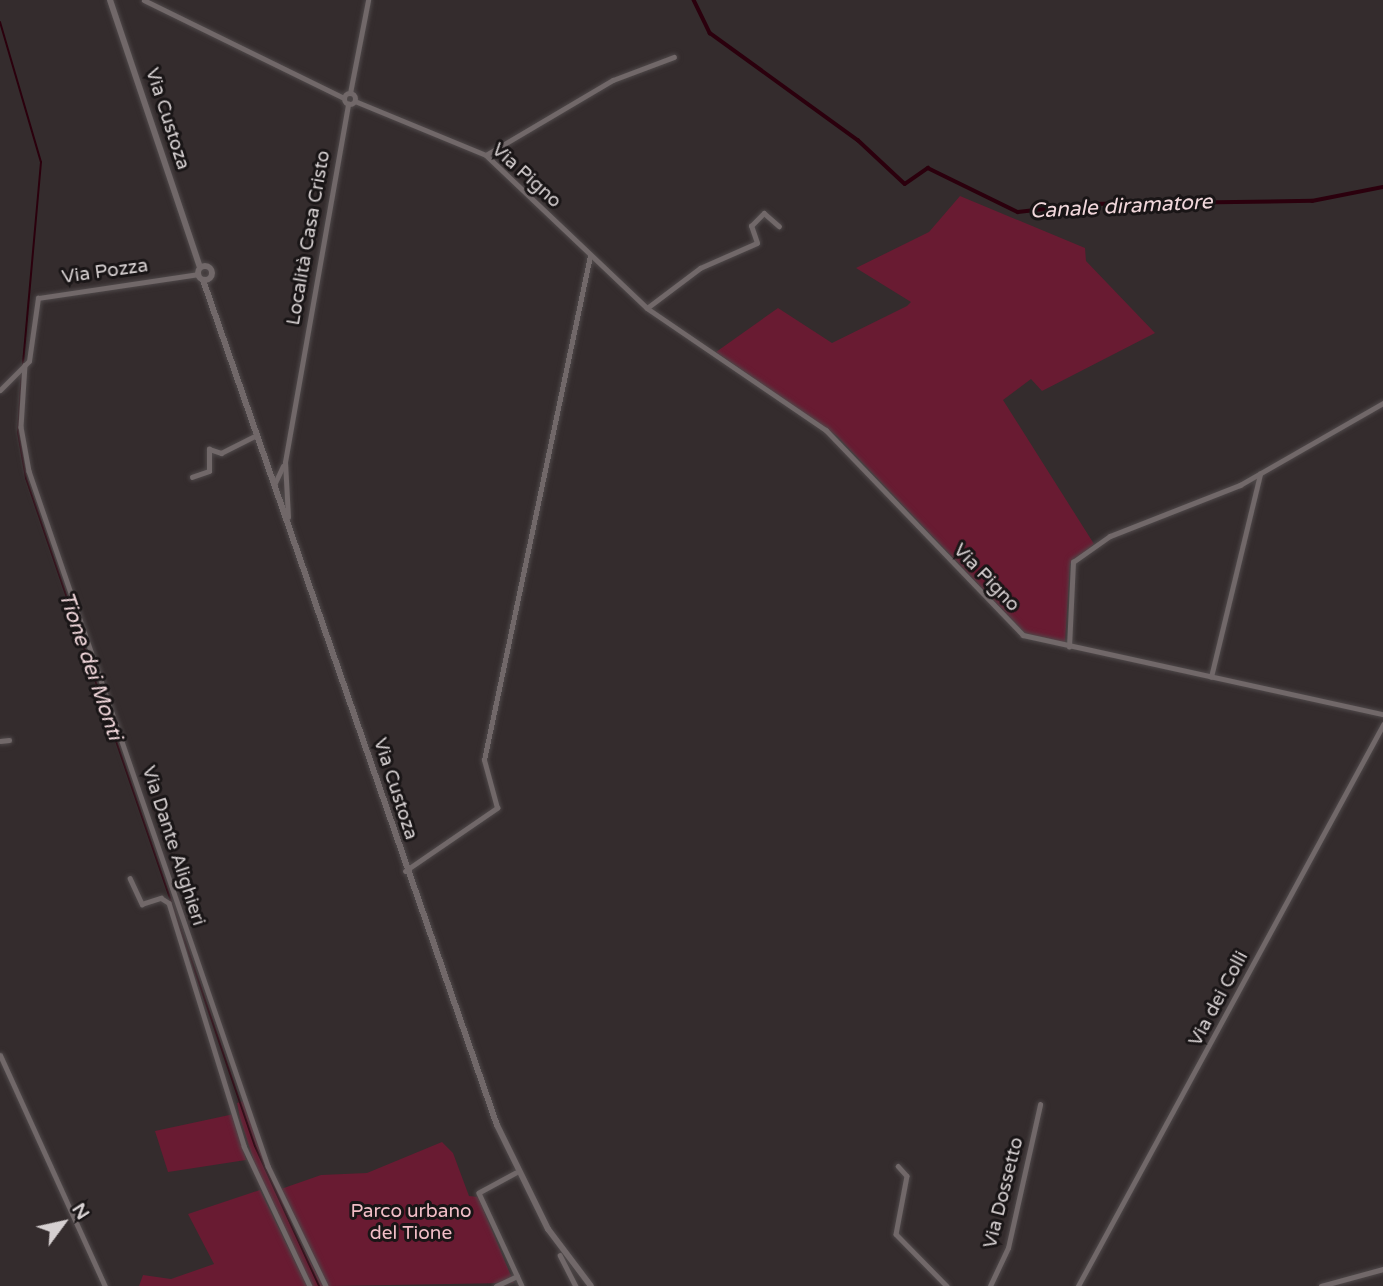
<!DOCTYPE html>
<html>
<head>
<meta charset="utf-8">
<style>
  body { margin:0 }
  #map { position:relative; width:1383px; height:1286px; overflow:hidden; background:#342c2d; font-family:"Varela Round",sans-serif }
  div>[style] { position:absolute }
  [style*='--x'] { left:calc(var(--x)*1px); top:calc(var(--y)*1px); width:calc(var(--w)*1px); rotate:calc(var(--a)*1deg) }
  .green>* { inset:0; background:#691b32 }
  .stream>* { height:2px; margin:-1px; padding:0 1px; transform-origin:1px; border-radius:1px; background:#2b000d }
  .canal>* { height:3.5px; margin:-1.75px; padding:0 1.75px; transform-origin:1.75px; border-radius:1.75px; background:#2b000d }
  .roads { filter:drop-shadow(0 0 2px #4f494a) drop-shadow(0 0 2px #4f494a) }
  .minor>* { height:4.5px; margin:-2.25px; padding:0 2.25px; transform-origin:2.25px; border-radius:2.25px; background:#716869 }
  .tertiary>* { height:5px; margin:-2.5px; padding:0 2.5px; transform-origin:2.5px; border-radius:2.5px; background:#716869 }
  .tertiary>.ring { margin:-2.5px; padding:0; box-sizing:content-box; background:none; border:5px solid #716869; border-radius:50% }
  .secondary>* { height:6px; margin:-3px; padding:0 3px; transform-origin:3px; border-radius:3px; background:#716869 }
  .secondary>.ring { margin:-3px; padding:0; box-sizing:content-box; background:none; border:6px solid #716869; border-radius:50% }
  span { translate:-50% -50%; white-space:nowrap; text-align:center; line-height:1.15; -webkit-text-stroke:6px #191516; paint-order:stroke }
  .street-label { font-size:19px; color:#d6d0d1 }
  .park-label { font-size:19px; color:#f1bdc6 }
  .water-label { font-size:21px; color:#f1d7db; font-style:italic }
  .north { position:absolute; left:28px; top:1188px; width:70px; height:70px; -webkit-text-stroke:5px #191516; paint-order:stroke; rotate:57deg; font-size:19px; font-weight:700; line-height:28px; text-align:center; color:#d6d0d1 }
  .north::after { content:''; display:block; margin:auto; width:24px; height:32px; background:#d6d0d1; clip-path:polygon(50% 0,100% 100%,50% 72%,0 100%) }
</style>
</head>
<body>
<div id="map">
  <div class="green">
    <div style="clip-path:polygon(960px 196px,1085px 248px,1086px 261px,1155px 333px,1042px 391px,1031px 379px,1003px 400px,1094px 544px,1070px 564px,1065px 643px,1025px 633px,837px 436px,716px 352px,778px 308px,832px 343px,907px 306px,911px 302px,856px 268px,929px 232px)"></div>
    <div style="clip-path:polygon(244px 1101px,294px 1231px,323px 1286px,312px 1286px,302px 1269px,262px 1186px,240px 1118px,237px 1103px)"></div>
    <div style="clip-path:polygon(234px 1114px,246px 1160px,168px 1172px,155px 1131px)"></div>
    <div style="clip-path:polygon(442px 1142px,453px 1153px,469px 1196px,478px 1197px,514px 1283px,328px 1286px,281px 1189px,321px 1175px,367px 1173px)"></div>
    <div style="clip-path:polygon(260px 1190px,307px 1286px,139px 1286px,143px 1275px,171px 1279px,214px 1264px,188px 1214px)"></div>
  </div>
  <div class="stream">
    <div style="--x:0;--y:22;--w:146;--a:73.7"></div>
    <div style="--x:41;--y:162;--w:203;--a:95.1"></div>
    <div style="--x:22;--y:370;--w:62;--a:93.7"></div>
    <div style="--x:18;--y:432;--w:47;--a:80.1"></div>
    <div style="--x:26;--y:478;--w:706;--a:71.08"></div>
    <div style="--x:255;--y:1146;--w:154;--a:65.4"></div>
  </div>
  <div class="canal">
    <div style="--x:694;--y:0;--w:37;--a:64"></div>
    <div style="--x:710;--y:33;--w:183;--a:35.9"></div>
    <div style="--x:858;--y:140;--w:64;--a:43.1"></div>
    <div style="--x:905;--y:184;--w:28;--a:-35"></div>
    <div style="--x:928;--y:168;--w:100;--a:26.1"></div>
    <div style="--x:1018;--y:212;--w:70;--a:-6.5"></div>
    <div style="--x:1088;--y:204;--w:224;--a:-0.8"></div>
    <div style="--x:1312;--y:201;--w:72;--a:-11.2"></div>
  </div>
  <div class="roads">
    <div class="minor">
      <div style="--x:144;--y:0;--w:223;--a:26.1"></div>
      <div style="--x:355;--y:101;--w:142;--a:22.4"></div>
      <div style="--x:486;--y:155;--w:222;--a:43.5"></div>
      <div style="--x:647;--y:308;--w:217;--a:34.3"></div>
      <div style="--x:826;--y:430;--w:284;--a:46.1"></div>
      <div style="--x:1023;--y:635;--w:369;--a:12.4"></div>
      <div style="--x:486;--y:155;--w:147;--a:-30.6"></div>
      <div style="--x:613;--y:80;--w:65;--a:-20.7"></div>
      <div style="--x:647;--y:308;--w:66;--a:-37"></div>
      <div style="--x:700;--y:268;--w:62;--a:-23.7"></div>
      <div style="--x:757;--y:243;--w:18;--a:-109"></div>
      <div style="--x:751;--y:226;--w:18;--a:-45"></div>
      <div style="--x:764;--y:213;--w:20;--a:41"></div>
      <div style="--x:25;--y:365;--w:62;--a:93.7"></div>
      <div style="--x:21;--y:427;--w:45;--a:79.7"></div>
      <div style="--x:29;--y:471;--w:735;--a:71.02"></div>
      <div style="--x:268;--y:1166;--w:133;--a:64.2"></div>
      <div style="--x:192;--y:477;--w:18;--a:-19"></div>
      <div style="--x:209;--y:471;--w:22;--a:-90"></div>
      <div style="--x:209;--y:449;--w:13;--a:18"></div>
      <div style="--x:221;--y:453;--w:40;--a:-26.6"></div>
      <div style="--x:1069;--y:647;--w:85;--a:-87.3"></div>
      <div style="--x:1073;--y:562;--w:45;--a:-35.1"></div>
      <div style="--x:1110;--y:536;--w:140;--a:-21.4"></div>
      <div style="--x:1240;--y:485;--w:165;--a:-29.8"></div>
      <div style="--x:1211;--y:677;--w:209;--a:-76.4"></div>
      <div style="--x:0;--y:741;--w:9;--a:-6"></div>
      <div style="--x:405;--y:871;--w:112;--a:-34.4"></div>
      <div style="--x:497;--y:808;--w:50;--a:-105.2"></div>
      <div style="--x:484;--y:760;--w:515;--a:-78.12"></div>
      <div style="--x:130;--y:878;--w:29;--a:65"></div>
      <div style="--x:142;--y:904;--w:20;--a:-18"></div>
      <div style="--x:161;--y:898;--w:9;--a:32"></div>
      <div style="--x:169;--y:903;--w:254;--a:72.8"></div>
      <div style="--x:244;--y:1146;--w:155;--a:64.8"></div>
      <div style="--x:898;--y:1166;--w:13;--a:48"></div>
      <div style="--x:907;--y:1176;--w:59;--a:100.7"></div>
      <div style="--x:896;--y:1234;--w:73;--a:45.6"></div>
      <div style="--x:516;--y:1173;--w:42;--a:151.6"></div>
      <div style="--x:479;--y:1193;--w:102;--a:65.2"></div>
      <div style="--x:560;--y:1255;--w:35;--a:63"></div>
      <div style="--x:496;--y:1286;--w:23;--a:-25"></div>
      <div style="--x:990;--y:1286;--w:42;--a:-64.7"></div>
      <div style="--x:1008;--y:1248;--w:147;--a:-77.4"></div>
      <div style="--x:1078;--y:1286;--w:639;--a:-61.47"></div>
      <div style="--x:1321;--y:1286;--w:64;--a:-15.3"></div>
    </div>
    <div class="tertiary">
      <div style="--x:350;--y:93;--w:95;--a:-79"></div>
      <div class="ring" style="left:344.5px;top:93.5px;width:6px;height:6px"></div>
      <div style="--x:0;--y:390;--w:41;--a:-45"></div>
      <div style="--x:29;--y:361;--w:64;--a:-81.9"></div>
      <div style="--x:38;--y:298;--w:162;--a:-8.5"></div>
      <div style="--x:274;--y:485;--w:21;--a:-65"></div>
      <div style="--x:288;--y:517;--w:55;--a:-93.1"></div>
      <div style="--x:285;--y:462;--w:364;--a:-80"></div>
      <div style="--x:0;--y:1055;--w:254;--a:65.6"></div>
    </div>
    <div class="secondary">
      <div style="--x:110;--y:0;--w:282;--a:71.4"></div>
      <div class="ring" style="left:198px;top:266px;width:8px;height:8px"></div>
      <div style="--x:203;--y:280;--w:895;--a:70.82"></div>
      <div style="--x:497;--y:1125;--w:116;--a:63.9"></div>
      <div style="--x:548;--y:1229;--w:71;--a:53"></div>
    </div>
  </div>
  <div class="street-label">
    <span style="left:167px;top:119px;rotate:72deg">Via Custoza</span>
    <span style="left:526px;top:176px;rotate:42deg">Via Pigno</span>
    <span style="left:309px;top:238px;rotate:-80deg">Località Casa Cristo</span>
    <span style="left:105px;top:272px;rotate:-8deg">Via Pozza</span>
    <span style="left:986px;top:578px;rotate:46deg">Via Pigno</span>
    <span style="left:395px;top:789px;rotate:72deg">Via Custoza</span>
    <span style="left:173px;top:846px;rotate:72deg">Via Dante Alighieri</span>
    <span style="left:1219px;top:999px;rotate:-62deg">Via dei Colli</span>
    <span style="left:1004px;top:1193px;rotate:-76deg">Via Dossetto</span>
  </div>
  <div class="park-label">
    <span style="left:411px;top:1223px">Parco urbano<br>del Tione</span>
  </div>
  <div class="water-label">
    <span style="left:1121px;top:207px;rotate:-3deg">Canale diramatore</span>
    <span style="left:90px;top:666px;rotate:71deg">Tione dei Monti</span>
  </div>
  <div class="north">N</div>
</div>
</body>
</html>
